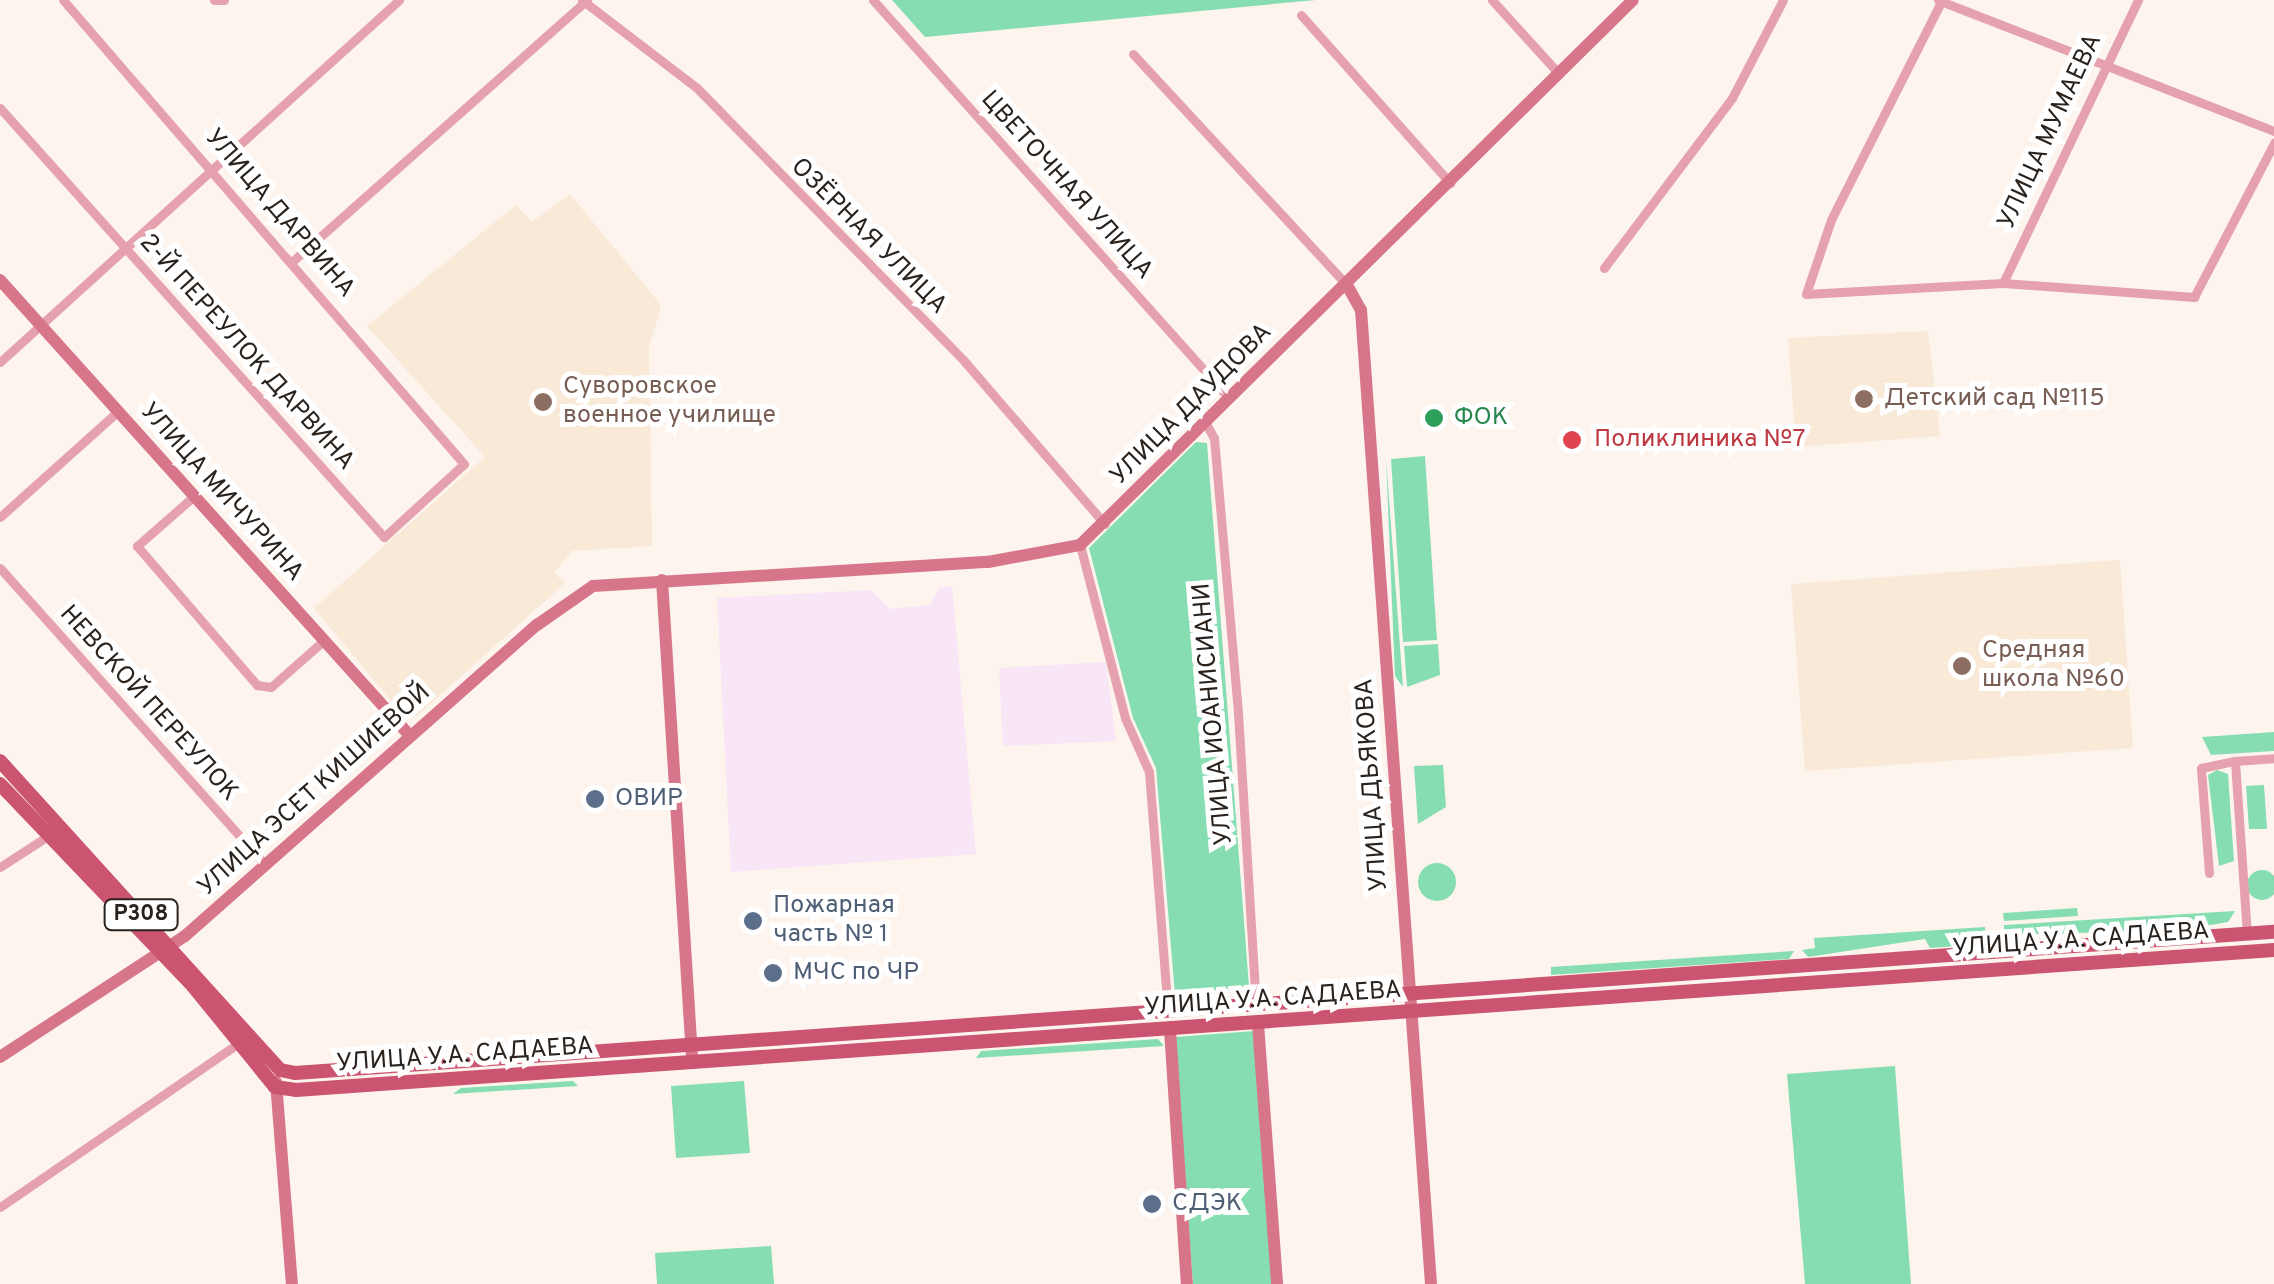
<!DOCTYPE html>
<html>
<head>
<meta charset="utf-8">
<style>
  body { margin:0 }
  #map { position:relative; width:2274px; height:1284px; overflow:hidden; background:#fdf4ee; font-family:Overpass,sans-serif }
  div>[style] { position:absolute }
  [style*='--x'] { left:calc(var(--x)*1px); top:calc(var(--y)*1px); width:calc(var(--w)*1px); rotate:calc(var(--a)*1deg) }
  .industrial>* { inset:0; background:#f8e5f6 }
  .education>* { inset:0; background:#f9e9d7 }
  .green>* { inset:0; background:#87ddb2 }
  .round { border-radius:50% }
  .street>* { height:9px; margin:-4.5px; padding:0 4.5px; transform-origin:4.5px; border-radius:4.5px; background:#e5a2ae }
  .secondary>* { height:12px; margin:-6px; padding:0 6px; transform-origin:6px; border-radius:6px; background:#d7768a }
  .primary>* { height:14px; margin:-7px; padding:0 7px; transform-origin:7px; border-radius:7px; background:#cb5471 }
  .dots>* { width:28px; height:28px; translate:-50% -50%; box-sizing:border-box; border:5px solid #fff; border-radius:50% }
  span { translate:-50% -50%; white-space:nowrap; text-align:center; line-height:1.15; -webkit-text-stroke:10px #fff; paint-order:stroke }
  .shield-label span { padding:2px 8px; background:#fff; border:2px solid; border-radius:8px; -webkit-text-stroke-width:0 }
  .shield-label { font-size:22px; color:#29221d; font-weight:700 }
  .street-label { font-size:25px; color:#29221d }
  .education-label { font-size:25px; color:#785e54 }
  .left { translate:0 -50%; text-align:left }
  .leisure-label { font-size:25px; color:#27864d }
  .health-label { font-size:25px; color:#be3a42 }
  .service-label { font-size:25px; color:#4e5e75 }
</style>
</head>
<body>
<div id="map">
  <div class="industrial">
    <div style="clip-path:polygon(952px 586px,976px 854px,731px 872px,717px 598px,871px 590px,890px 609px,930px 605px,939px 588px)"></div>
    <div style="clip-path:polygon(1106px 662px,1116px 741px,1003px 746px,999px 668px)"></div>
  </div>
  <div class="education">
    <div style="clip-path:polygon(570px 194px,661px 305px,649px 348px,652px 546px,572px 551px,554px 573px,565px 583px,417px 716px,403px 715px,314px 608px,485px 457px,367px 326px,516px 205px,532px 222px)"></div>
    <div style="clip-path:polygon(1928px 331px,1940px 436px,1796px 447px,1788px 338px)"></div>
    <div style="clip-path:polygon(2120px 560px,2133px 748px,1805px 771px,1791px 584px)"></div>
  </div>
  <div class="green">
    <div style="clip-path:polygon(892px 0,1316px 0,925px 37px)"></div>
    <div style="clip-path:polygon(1196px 442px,1207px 443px,1249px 986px,1175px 995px,1156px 768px,1133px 718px,1089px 548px)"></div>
    <div style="clip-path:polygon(1425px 456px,1437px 640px,1403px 642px,1391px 459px)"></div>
    <div style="clip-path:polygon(1386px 458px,1403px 687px,1395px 676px)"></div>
    <div style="clip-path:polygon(1438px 644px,1440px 675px,1407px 687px,1404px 646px)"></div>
    <div style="clip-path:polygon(2274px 732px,2274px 751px,2211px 755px,2202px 737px)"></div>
    <div style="clip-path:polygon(1443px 765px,1446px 807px,1418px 824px,1414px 766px)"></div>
    <div style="clip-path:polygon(2217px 770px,2228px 774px,2234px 861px,2219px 866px,2208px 775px)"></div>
    <div style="clip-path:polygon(2264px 785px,2267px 829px,2249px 829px,2246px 786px)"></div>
    <div class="round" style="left:1418px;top:863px;width:38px;height:38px"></div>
    <div class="round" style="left:2247px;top:870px;width:30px;height:30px"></div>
    <div style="clip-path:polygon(2077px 908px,2078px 916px,2004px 921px,2003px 913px)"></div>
    <div style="clip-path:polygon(2235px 911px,2228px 922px,2182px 930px,2004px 935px,2004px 925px)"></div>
    <div style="clip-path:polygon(1985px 927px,1987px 944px,1930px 948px,1925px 939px,1808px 957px,1802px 950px,1815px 948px,1814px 938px)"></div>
    <div style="clip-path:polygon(1794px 951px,1789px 959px,1551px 975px,1551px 967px)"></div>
    <div style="clip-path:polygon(1254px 1031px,1272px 1284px,1193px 1284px,1175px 1037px)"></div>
    <div style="clip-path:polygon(1158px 1039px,1164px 1046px,976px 1058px,981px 1051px)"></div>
    <div style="clip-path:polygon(1895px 1066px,1911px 1284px,1805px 1284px,1787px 1074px)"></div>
    <div style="clip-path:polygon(573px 1081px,578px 1086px,453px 1094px,461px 1088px)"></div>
    <div style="clip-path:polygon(744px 1081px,750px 1153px,676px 1158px,671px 1086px)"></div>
    <div style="clip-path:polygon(771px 1246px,774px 1284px,657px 1284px,655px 1253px)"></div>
  </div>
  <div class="street">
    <div style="--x:214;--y:0;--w:10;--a:0"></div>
    <div style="--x:582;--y:0;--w:145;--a:37.4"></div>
    <div style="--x:697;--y:88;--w:383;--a:45.6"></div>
    <div style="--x:965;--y:362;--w:214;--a:49.2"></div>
    <div style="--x:873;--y:0;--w:534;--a:48.19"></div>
    <div style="--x:1492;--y:0;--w:100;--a:47.8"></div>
    <div style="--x:1938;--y:0;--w:361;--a:21.3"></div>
    <div style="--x:1942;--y:0;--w:246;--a:116.8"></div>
    <div style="--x:1831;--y:220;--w:78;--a:108.7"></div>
    <div style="--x:1806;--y:294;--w:197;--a:-3.2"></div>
    <div style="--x:2003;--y:283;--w:192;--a:4.2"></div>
    <div style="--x:2194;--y:297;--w:174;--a:-62.5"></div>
    <div style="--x:1301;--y:15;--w:225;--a:48.4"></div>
    <div style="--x:1133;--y:54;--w:315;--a:47.2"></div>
    <div style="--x:0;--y:108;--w:576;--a:48.17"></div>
    <div style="--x:384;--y:537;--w:108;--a:-42.4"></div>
    <div style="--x:464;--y:464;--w:613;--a:-130.83"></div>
    <div style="--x:294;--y:260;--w:392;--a:-41.6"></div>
    <div style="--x:1604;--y:268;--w:213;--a:-53"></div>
    <div style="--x:1732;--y:98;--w:110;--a:-62.5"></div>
    <div style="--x:2003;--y:283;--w:314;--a:-64.5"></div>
    <div style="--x:0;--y:362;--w:539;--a:-42.22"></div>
    <div style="--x:1205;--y:422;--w:18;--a:61"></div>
    <div style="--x:1214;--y:438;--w:276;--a:85"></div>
    <div style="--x:1238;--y:713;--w:293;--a:86.5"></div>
    <div style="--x:194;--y:496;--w:76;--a:138.7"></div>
    <div style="--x:137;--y:546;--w:184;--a:49.2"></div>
    <div style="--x:257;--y:685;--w:14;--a:8"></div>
    <div style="--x:271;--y:687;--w:69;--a:-41.5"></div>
    <div style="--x:0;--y:517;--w:159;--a:-41.9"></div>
    <div style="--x:1080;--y:545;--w:179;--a:75.4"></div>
    <div style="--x:1125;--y:718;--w:59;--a:66"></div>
    <div style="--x:1149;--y:772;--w:241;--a:85.5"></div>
    <div style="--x:0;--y:568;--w:399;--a:48.2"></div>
    <div style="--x:0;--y:867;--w:57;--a:-32.9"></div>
    <div style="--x:2209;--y:873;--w:105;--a:-94.4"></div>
    <div style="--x:2201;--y:768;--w:35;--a:-12"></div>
    <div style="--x:2247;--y:934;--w:173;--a:-94"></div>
    <div style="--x:2235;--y:761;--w:39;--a:-4"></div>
    <div style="--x:0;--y:1207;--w:291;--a:-34.5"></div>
  </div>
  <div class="secondary">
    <div style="--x:0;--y:280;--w:613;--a:48.04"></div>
    <div style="--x:1347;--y:285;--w:29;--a:61"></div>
    <div style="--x:1361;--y:310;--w:977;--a:85.89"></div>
    <div style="--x:662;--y:580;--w:484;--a:86.4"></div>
    <div style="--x:1258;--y:1024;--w:261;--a:85.8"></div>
    <div style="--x:1170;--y:1030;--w:255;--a:86.2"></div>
    <div style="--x:0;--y:1057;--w:221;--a:-33.2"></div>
    <div style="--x:185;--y:936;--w:470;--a:-41.5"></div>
    <div style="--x:537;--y:625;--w:68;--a:-34.9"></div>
    <div style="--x:593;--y:586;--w:396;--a:-3.5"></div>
    <div style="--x:988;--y:562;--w:94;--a:-10.5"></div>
    <div style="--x:1080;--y:545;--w:776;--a:-44.58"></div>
    <div style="--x:276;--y:1082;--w:203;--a:85.5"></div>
  </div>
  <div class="primary">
    <div style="--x:0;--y:761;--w:417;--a:47.8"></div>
    <div style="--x:280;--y:1070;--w:15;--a:11"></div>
    <div style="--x:295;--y:1073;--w:1984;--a:-4.08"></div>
    <div style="--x:0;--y:784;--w:279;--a:46.3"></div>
    <div style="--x:193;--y:986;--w:130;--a:50.9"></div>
    <div style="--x:275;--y:1087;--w:21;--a:8"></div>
    <div style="--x:296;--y:1090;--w:1983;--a:-4.05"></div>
  </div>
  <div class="dots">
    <div style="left:1864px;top:399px;background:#8d6e63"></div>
    <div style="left:543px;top:402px;background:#8d6e63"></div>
    <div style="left:1434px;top:418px;background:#2e9e5b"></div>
    <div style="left:1572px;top:440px;background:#e0444e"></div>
    <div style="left:1962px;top:666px;background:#8d6e63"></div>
    <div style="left:595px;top:799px;background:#5c6f8a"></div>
    <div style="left:753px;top:921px;background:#5c6f8a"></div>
    <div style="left:773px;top:973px;background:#5c6f8a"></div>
    <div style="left:1152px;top:1204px;background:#5c6f8a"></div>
  </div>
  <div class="shield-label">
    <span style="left:141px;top:915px">P308</span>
  </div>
  <div class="street-label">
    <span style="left:2051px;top:132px;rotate:-65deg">УЛИЦА МУМАЕВА</span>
    <span style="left:1066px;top:186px;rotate:48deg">ЦВЕТОЧНАЯ УЛИЦА</span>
    <span style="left:279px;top:214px;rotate:49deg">УЛИЦА ДАРВИНА</span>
    <span style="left:868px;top:237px;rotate:45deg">ОЗЁРНАЯ УЛИЦА</span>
    <span style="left:246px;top:353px;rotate:48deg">2-Й ПЕРЕУЛОК ДАРВИНА</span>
    <span style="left:1192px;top:405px;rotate:-45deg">УЛИЦА ДАУДОВА</span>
    <span style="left:221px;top:493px;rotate:48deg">УЛИЦА МИЧУРИНА</span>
    <span style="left:148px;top:704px;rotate:48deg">НЕВСКОЙ ПЕРЕУЛОК</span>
    <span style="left:1214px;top:714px;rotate:-95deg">УЛИЦА ИОАНИСИАНИ</span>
    <span style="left:1373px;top:785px;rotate:-94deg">УЛИЦА ДЬЯКОВА</span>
    <span style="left:315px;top:791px;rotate:-42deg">УЛИЦА ЭСЕТ КИШИЕВОЙ</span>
    <span style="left:2081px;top:941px;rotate:-4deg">УЛИЦА У.А. САДАЕВА</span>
    <span style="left:1273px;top:1000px;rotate:-4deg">УЛИЦА У.А. САДАЕВА</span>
    <span style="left:465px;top:1056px;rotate:-4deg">УЛИЦА У.А. САДАЕВА</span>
  </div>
  <div class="education-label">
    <span class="left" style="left:563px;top:402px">Суворовское<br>военное училище</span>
    <span class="left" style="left:1884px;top:399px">Детский сад №115</span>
    <span class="left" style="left:1982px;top:666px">Средняя<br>школа №60</span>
  </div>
  <div class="leisure-label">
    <span class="left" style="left:1454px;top:418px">ФОК</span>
  </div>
  <div class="health-label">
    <span class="left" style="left:1594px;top:440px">Поликлиника №7</span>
  </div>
  <div class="service-label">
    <span class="left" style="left:615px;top:799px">ОВИР</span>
    <span class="left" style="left:773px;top:921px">Пожарная<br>часть № 1</span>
    <span class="left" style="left:793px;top:973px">МЧС по ЧР</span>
    <span class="left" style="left:1172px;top:1204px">СДЭК</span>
  </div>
</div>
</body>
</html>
